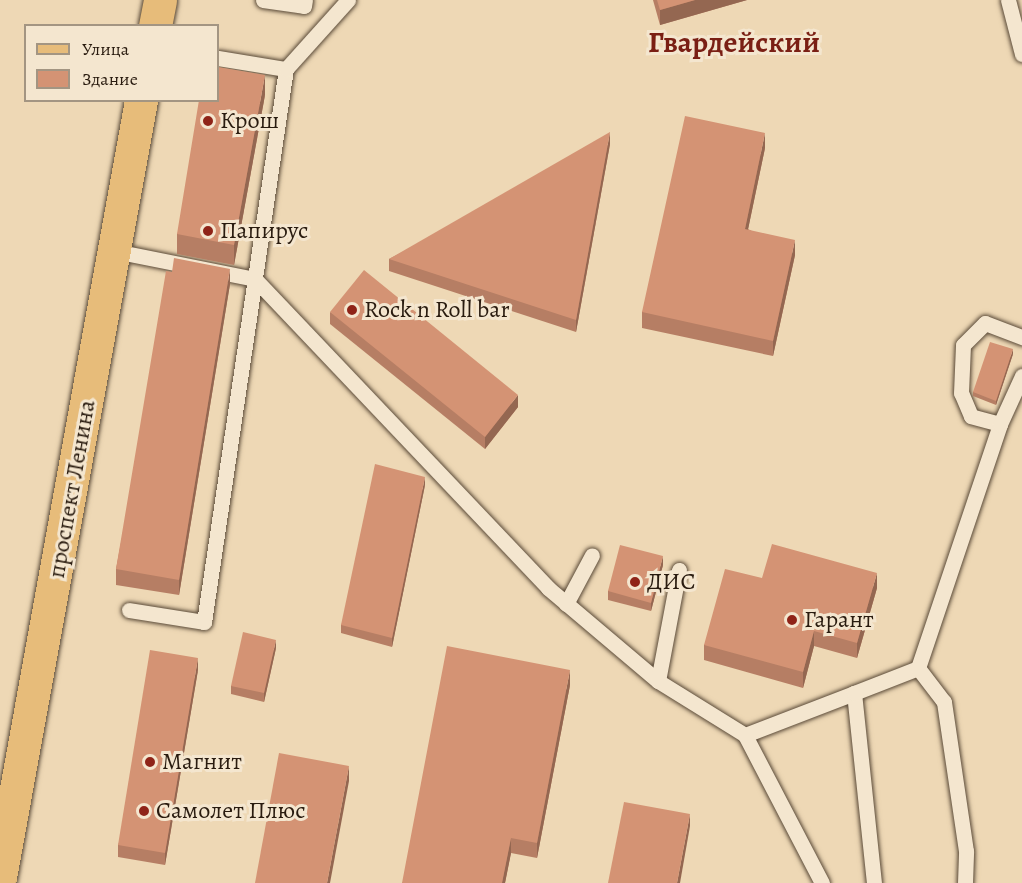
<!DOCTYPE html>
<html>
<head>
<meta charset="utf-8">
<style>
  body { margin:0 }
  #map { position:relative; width:1022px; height:883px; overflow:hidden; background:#eed8b5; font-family:Alegreya,serif }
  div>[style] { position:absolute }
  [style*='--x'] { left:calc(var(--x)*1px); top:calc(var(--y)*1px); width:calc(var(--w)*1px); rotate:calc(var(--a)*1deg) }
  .roads { filter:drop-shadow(0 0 2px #5a4a38) drop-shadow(0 0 2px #5a4a38) }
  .lane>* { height:15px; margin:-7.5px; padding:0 7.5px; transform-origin:7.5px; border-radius:7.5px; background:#f4e6cf }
  .primary>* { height:33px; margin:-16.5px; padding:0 16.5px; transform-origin:16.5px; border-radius:16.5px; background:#e7bc7a }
  .wall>* { inset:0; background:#b67e64 }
  .shaded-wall>* { inset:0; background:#946751 }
  .building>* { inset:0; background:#d49374 }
  .dots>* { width:16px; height:16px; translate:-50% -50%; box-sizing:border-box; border:3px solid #f4e6cf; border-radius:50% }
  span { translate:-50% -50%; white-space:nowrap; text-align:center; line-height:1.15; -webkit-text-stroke:6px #f4e6cf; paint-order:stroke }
  .poi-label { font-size:24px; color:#291b0f }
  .left { translate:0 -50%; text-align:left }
  .street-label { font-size:24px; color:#291b0f }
  .district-label { font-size:30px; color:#7a1f14; font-weight:700 }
  .legend { position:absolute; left:24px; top:24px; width:195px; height:78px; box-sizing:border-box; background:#f4e6cf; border:2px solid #a39582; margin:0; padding:8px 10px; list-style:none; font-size:18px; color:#291b0f }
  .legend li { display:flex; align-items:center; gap:12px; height:30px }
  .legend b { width:30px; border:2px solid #a39582 }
</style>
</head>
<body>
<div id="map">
  <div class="roads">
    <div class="lane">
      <div style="--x:263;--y:0;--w:41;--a:8.3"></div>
      <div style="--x:304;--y:6;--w:6;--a:-81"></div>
      <div style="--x:1008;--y:0;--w:56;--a:75.5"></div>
      <div style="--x:218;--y:58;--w:69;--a:9.2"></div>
      <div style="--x:115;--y:251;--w:143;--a:11.3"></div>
      <div style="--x:255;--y:279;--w:426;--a:46.5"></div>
      <div style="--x:548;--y:588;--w:144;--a:40.2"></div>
      <div style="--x:658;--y:681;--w:102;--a:31.8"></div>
      <div style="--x:1000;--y:424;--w:30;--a:-165"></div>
      <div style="--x:971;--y:416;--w:25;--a:-113"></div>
      <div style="--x:961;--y:393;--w:48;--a:-87.6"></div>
      <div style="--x:963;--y:345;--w:31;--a:-45"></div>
      <div style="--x:985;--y:323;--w:40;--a:21"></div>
      <div style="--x:566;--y:604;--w:55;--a:-62"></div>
      <div style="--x:129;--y:610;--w:76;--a:9.1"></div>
      <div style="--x:204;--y:622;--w:559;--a:-81.57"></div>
      <div style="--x:286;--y:69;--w:93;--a:-48.1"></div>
      <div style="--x:658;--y:681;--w:113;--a:-79.3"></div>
      <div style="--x:822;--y:883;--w:167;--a:-117.5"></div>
      <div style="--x:745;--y:735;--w:117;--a:-21.1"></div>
      <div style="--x:874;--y:883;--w:191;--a:-96"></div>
      <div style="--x:854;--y:693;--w:69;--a:-21.3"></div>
      <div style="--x:965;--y:883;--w:32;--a:-88"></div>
      <div style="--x:966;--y:851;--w:151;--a:-98.4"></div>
      <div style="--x:944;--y:702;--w:43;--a:-127.4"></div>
      <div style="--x:918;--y:668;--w:257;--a:-71.4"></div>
      <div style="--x:1000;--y:424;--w:53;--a:-65.4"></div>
    </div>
    <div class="primary">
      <div style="--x:155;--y:26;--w:26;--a:-79"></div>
      <div style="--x:0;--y:877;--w:790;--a:-79.71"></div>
    </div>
  </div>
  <div class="wall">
    <div style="clip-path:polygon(653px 0,747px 0,660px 25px)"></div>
    <div style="clip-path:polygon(265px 95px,234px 265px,177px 254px,177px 234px)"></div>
    <div style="clip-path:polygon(610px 144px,576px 332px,389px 271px,389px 259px)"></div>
    <div style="clip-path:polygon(765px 148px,748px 229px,795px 255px,773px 356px,642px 328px,642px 312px)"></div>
    <div style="clip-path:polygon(172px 272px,230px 284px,179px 595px,116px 585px,116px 569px)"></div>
    <div style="clip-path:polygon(330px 312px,518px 407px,485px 449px,330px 324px)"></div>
    <div style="clip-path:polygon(1013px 354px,996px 405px,973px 396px,973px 392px)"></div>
    <div style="clip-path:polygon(425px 485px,392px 647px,341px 633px,341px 625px)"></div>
    <div style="clip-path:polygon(663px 565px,651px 611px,608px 600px,608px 591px)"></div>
    <div style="clip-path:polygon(762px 578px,877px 588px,857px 658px,814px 646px,803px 688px,704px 660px,704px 645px)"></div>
    <div style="clip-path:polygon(276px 648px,264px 702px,231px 694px,231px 686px)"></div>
    <div style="clip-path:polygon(198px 670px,165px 865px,118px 857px,118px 845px)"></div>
    <div style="clip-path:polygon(570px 685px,537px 858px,511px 853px,505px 883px,402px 883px)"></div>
  </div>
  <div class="shaded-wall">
    <div style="clip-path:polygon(695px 0,747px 0,660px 25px,660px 10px)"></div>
    <div style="clip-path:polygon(265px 75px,265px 95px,234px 265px,234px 245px)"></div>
    <div style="clip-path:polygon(610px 132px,610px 144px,576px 332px,576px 320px)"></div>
    <div style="clip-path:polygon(765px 133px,765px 148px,745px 244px,745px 229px)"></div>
    <div style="clip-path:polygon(795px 240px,795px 255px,773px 356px,773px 341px)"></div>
    <div style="clip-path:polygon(230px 269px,230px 284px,179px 595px,179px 580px)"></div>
    <div style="clip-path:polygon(1013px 349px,1013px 354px,996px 405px,996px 401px)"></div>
    <div style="clip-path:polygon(518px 395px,518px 407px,485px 449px,485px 437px)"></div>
    <div style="clip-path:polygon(425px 477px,425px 485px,392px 647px,392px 638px)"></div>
    <div style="clip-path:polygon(663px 556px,663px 565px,651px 611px,651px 603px)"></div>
    <div style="clip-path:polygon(877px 573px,877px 588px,857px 658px,857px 643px)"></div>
    <div style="clip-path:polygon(814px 631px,814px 646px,803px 688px,803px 672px)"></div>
    <div style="clip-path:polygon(276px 640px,276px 648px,264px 702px,264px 693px)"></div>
    <div style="clip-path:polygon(198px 658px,198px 670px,165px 865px,165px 853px)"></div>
    <div style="clip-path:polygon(570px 670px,570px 685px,537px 858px,537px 843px)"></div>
    <div style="clip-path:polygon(349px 766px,349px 781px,330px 883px,327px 883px)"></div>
    <div style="clip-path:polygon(690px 814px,690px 826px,680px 883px,677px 883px)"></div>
    <div style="clip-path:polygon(511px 838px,511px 853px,505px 883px,502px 883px)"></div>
  </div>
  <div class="building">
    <div style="clip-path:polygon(657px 0,695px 0,660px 10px)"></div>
    <div style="clip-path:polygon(218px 67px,265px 75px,234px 245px,177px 234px,199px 100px,218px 100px)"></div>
    <div style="clip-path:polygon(685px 116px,765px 133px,745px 229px,795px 240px,773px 341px,642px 312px)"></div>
    <div style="clip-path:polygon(610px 132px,576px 320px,389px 259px)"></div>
    <div style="clip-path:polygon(174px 258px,230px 269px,179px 580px,116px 569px,166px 271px,172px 272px)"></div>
    <div style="clip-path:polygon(364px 270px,518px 395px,485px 437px,330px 312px)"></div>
    <div style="clip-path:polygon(990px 342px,1013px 349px,996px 401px,973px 392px)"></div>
    <div style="clip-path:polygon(375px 464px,425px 477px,392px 638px,341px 625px)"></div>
    <div style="clip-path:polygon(772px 544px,877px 573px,857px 643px,814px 631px,803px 672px,704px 645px,725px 569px,762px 578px)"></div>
    <div style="clip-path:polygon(620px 545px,663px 556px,651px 603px,608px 591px)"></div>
    <div style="clip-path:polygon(243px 632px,276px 640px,264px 693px,231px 686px)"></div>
    <div style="clip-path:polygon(447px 646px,570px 670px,537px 843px,511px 838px,502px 883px,402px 883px)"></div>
    <div style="clip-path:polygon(150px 650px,198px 658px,165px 853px,118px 845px)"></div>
    <div style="clip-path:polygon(279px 753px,349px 766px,327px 883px,255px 883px)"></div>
    <div style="clip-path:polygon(624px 802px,690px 814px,677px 883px,608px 883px)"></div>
  </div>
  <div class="dots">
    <div style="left:208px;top:121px;background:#8f2418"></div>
    <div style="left:208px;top:231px;background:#8f2418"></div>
    <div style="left:352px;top:310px;background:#8f2418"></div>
    <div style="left:635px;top:582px;background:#8f2418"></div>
    <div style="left:792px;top:620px;background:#8f2418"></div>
    <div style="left:150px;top:762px;background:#8f2418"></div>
    <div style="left:144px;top:811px;background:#8f2418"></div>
  </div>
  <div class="poi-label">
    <span class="left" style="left:220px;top:121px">Крош</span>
    <span class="left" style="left:220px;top:231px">Папирус</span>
    <span class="left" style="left:364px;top:310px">Rock n Roll bar</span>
    <span class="left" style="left:647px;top:582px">ДИС</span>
    <span class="left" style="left:804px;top:620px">Гарант</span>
    <span class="left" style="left:162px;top:762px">Магнит</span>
    <span class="left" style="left:156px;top:811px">Самолет Плюс</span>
  </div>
  <div class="street-label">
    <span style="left:72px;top:489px;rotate:-80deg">проспект Ленина</span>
  </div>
  <div class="district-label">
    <span style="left:734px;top:42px">Гвардейский</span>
  </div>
  <ul class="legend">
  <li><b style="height:8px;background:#e7bc7a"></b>Улица</li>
  <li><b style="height:16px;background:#d49374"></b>Здание</li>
  </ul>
</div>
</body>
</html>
